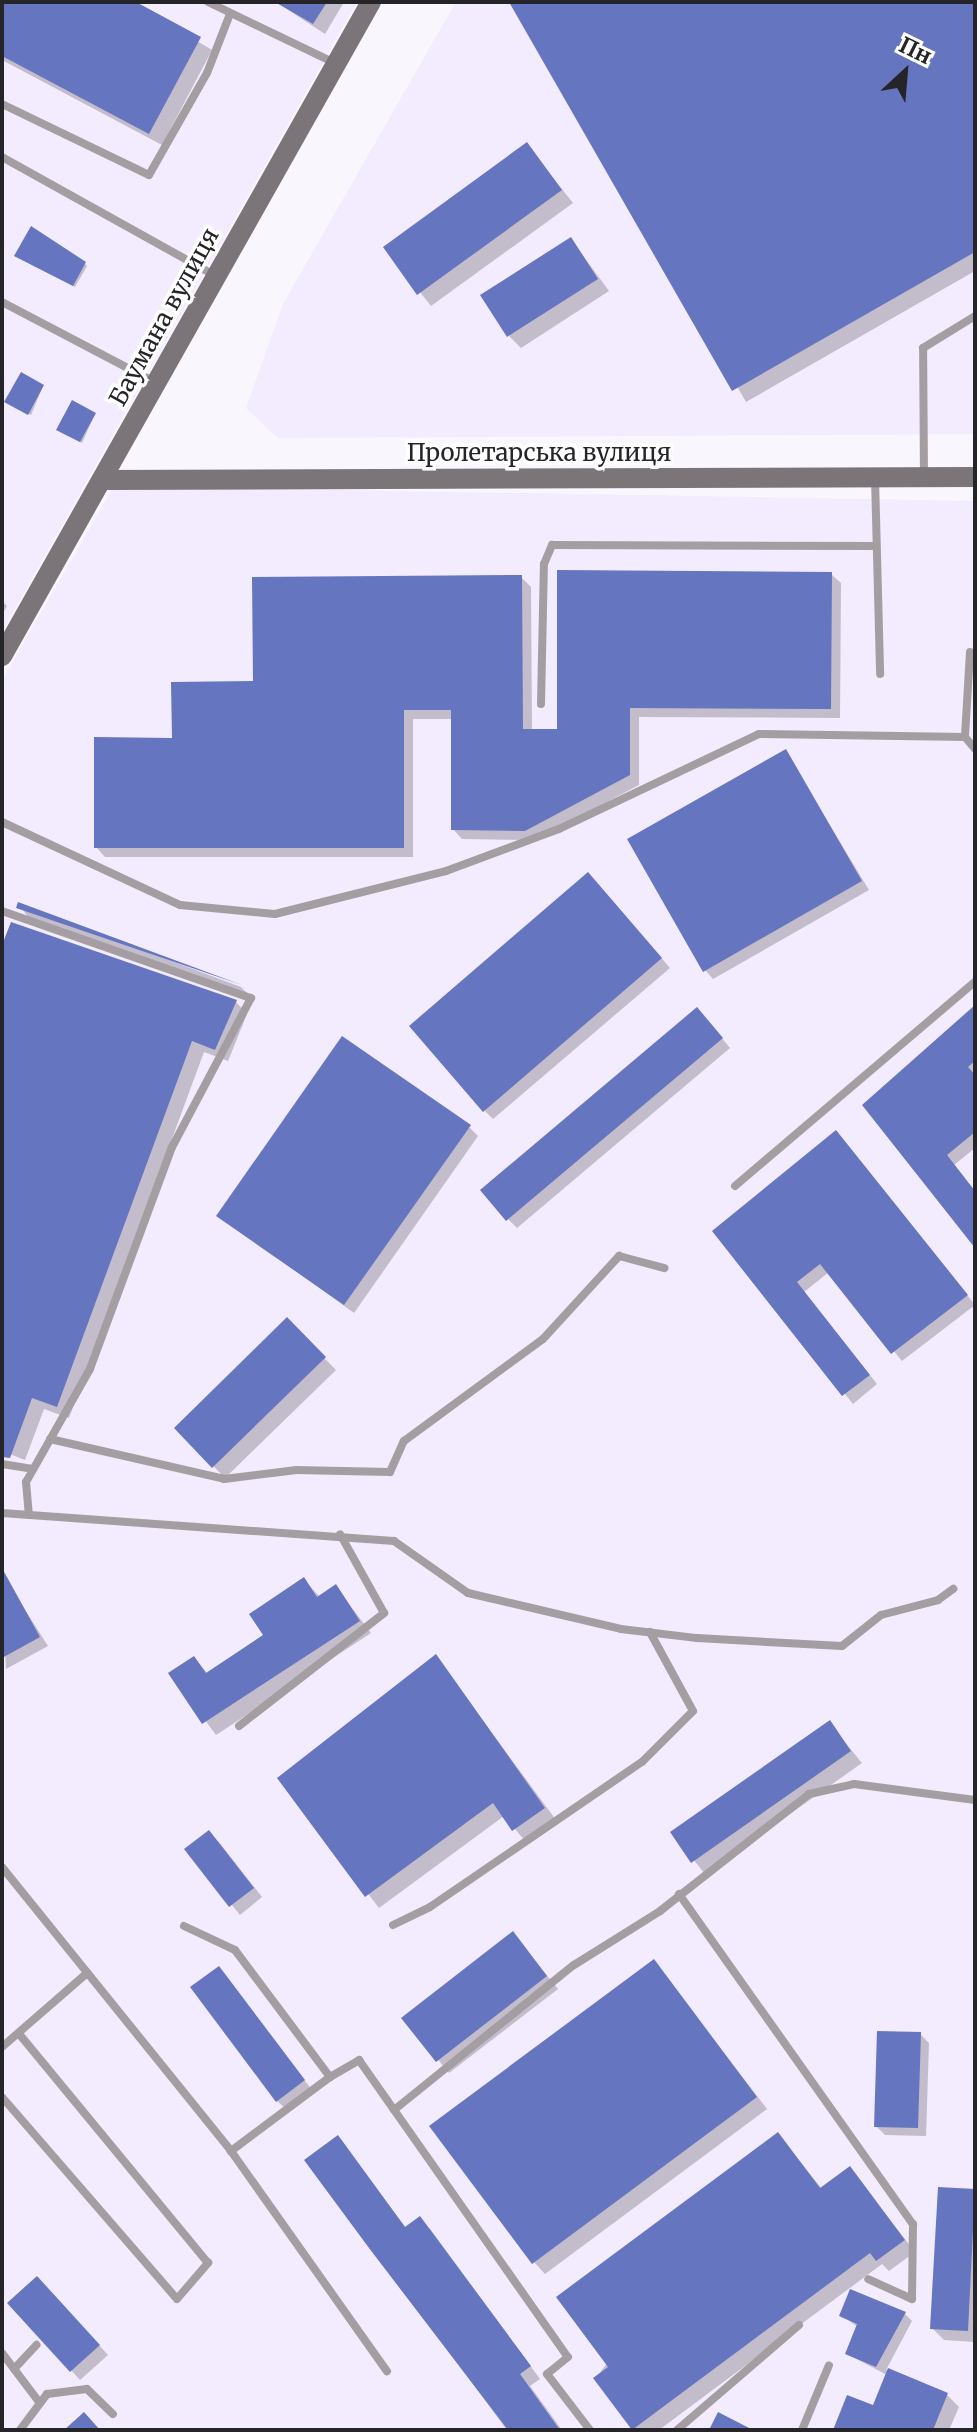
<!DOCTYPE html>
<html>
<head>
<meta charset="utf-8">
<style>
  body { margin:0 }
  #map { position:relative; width:977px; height:2432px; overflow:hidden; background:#f9f6fd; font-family:Merriweather,serif }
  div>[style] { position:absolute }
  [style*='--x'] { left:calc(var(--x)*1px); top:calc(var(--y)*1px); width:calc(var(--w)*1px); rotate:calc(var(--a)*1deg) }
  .built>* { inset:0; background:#f3ebfe }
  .shadow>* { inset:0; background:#0003 }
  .building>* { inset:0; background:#6675c0 }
  .lane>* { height:8px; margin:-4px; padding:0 4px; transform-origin:4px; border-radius:4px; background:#a49ea2 }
  .secondary>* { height:20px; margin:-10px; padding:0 10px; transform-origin:10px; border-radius:10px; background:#7b7479 }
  span { translate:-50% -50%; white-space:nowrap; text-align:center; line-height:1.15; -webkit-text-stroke:7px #fff; paint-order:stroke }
  .street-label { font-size:24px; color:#252428 }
  .frame { position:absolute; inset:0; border:4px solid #252428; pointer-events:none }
  .north { position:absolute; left:865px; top:32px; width:80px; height:80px; -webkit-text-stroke:6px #fff; paint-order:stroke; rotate:26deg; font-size:22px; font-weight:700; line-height:32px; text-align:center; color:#252428 }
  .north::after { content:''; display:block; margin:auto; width:28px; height:36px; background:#252428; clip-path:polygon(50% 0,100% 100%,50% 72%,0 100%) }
</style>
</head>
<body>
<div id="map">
  <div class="built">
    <div style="clip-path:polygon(2px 2px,357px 2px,2px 632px)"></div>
    <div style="clip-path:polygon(456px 2px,975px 2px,975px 434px,278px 438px,246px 408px,283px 304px)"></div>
    <div style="clip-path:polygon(114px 486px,975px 501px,975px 2430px,2px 2430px,2px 680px)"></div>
  </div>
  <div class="shadow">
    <div style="clip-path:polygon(2px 2px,132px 2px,212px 50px,162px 145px,2px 60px)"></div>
    <div style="clip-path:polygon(276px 2px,344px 2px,325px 34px)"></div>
    <div style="clip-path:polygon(517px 2px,975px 2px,975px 271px,746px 402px)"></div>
    <div style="clip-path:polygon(527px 145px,573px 203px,431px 306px,385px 248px)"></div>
    <div style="clip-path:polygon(571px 239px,609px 291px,521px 348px,509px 336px)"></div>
    <div style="clip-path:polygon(19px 258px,85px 264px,87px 266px,75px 287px)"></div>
    <div style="clip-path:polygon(43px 386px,31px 415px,9px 404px)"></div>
    <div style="clip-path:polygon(95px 414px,82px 443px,60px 432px)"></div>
    <div style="clip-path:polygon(831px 574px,841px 583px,840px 718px,639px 717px,639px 785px,535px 840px,462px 839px,453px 829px,453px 719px,413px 719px,413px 857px,105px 857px,96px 847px,174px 740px,255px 683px,521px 577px,531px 587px,532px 731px,559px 731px)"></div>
    <div style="clip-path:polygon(2px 601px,7px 606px,2px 615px)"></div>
    <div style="clip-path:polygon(785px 751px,869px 890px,713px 979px,705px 970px)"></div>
    <div style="clip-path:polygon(597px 883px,670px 968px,493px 1119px,485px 1111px)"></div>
    <div style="clip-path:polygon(19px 904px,241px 987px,248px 994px,30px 920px)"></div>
    <div style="clip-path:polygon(2px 951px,236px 1002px,247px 1014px,228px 1061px,204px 1052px,69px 1418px,44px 1409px,25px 1460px,2px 1451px)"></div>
    <div style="clip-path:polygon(975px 1009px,975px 1148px,954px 1165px,975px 1192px,975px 1245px,865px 1105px)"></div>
    <div style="clip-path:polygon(705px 1018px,730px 1048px,517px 1228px,508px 1219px)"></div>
    <div style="clip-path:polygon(469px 1127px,478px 1136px,354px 1313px,218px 1215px)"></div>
    <div style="clip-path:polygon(836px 1132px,975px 1305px,902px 1361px,829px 1272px,804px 1292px,877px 1384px,853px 1404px,714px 1231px)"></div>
    <div style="clip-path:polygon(287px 1320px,336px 1370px,225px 1478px,176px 1428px)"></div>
    <div style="clip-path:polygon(304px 1580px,320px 1597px,336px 1587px,371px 1633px,216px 1735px,171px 1674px,194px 1658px,208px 1674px,266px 1636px)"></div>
    <div style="clip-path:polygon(10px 1586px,48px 1646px,6px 1669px,2px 1590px)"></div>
    <div style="clip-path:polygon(436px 1657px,556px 1820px,526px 1842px,504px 1816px,379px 1908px,280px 1778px)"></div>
    <div style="clip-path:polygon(829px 1723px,862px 1763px,705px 1874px,672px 1833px)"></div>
    <div style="clip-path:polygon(218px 1841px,262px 1897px,240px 1915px,187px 1850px)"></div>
    <div style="clip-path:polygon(513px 1934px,558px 1989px,449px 2073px,404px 2018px)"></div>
    <div style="clip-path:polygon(654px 1962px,767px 2109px,545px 2274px,534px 2262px)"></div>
    <div style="clip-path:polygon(219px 1968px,312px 2090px,286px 2109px,277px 2101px)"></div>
    <div style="clip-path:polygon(920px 2034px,929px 2043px,926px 2136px,885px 2135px,876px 2126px)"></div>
    <div style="clip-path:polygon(778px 2134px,822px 2189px,850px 2169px,915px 2252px,889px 2271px,882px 2264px,659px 2430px,635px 2430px,596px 2378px)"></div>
    <div style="clip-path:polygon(338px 2138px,406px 2228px,419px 2219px,431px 2230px,540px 2379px,530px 2386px,562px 2430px,507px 2430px,307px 2160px)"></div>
    <div style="clip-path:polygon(940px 2189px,975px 2191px,975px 2342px,944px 2340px,932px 2328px)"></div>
    <div style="clip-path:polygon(46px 2287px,108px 2355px,80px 2380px,10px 2303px)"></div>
    <div style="clip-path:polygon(904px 2313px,912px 2321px,886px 2370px,947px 2395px,959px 2407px,949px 2430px,835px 2430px,874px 2408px,887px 2375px,847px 2354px,858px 2327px,842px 2316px)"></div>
  </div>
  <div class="building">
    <div style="clip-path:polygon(2px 2px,136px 2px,201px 37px,149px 134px,2px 56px)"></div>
    <div style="clip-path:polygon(275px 2px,327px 2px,313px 24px)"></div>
    <div style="clip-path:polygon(509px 2px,975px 2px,975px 252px,732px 391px)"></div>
    <div style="clip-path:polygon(527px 142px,562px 190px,417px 295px,383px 247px)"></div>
    <div style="clip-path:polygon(31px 226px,86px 262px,73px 286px,14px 256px)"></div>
    <div style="clip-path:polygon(571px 237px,598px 279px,507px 337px,480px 295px)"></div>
    <div style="clip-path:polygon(21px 372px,44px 385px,28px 415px,4px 402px)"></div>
    <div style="clip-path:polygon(72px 400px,96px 413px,80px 442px,56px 430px)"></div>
    <div style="clip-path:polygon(557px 570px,832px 572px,831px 709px,630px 708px,630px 775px,525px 831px,451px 830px,451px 710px,404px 710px,404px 848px,94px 848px,94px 737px,172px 738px,171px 682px,253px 681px,252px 577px,522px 575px,523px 729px,557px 729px)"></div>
    <div style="clip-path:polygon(786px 749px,862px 881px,703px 972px,627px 839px)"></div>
    <div style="clip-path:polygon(588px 872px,662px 958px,483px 1112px,409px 1026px)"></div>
    <div style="clip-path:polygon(18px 902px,242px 985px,16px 908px)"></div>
    <div style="clip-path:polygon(11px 922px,237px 1000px,215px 1050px,192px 1041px,57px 1407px,32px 1398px,10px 1458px,2px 1457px,2px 945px)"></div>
    <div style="clip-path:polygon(975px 1005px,975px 1061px,968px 1067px,975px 1075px,975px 1132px,947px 1155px,975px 1191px,975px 1248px,862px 1105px)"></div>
    <div style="clip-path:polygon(697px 1007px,723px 1038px,506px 1221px,480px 1190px)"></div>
    <div style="clip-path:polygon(342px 1036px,471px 1125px,344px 1305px,216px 1216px)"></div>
    <div style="clip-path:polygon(836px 1130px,968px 1295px,891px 1354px,820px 1264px,797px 1282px,870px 1375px,842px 1396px,712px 1231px)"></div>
    <div style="clip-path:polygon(287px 1317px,326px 1357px,212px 1468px,174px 1428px)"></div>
    <div style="clip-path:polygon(2px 1568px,40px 1637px,2px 1658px)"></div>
    <div style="clip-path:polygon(304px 1577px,317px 1597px,336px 1584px,360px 1621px,202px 1724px,168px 1673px,194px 1656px,206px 1673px,263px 1635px,249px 1614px)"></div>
    <div style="clip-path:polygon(436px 1654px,545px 1808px,512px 1831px,493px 1803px,365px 1897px,277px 1778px)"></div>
    <div style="clip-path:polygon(830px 1720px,851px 1751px,691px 1863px,670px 1832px)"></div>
    <div style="clip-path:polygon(209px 1830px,254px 1888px,229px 1907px,184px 1849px)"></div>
    <div style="clip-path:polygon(513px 1931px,547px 1976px,436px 2062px,401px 2018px)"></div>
    <div style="clip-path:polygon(654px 1959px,757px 2097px,532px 2264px,429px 2126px)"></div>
    <div style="clip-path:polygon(219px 1966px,305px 2080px,276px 2102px,190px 1987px)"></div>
    <div style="clip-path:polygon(877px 2031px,921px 2032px,918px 2128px,874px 2127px)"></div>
    <div style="clip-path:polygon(778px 2132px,820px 2188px,850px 2166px,905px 2240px,876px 2261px,870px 2253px,632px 2430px,593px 2378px,608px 2367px,556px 2297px)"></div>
    <div style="clip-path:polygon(338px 2135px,405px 2227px,420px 2216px,531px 2366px,520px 2374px,560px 2430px,508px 2430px,369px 2248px,304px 2160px)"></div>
    <div style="clip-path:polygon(938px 2187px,975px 2189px,968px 2331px,930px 2329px)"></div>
    <div style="clip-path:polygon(37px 2276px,100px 2345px,70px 2372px,7px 2303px)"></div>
    <div style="clip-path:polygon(850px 2289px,906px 2312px,876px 2367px,845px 2354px,857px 2324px,839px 2316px)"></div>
    <div style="clip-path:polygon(888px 2368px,948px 2393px,933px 2430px,833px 2430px,847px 2395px,873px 2405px)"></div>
    <div style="clip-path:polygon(84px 2412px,100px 2430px,64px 2430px)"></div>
    <div style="clip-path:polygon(718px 2412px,753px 2430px,709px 2430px)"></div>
  </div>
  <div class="lane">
    <div style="--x:208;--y:2;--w:141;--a:25.7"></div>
    <div style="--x:2;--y:104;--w:163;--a:25.8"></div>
    <div style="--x:149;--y:175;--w:117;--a:-60.4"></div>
    <div style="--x:207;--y:73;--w:63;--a:-68.7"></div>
    <div style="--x:2;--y:157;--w:243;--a:29.1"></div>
    <div style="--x:2;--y:302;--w:174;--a:27.7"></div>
    <div style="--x:924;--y:477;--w:129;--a:-90.4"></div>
    <div style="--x:923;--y:348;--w:61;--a:-31.6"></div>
    <div style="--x:875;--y:478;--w:196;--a:88.5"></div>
    <div style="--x:970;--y:652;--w:85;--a:93.4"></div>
    <div style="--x:965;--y:737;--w:16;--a:50"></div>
    <div style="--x:541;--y:704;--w:140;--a:-88.8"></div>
    <div style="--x:544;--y:564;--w:21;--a:-67"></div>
    <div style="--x:552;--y:545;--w:322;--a:0.2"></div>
    <div style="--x:2;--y:822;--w:196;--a:25"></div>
    <div style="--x:180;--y:905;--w:95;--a:5.4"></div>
    <div style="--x:275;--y:914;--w:176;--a:-14.1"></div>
    <div style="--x:446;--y:871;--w:121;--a:-20.4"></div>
    <div style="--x:559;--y:829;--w:221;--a:-25.4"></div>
    <div style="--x:759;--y:734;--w:206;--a:0.8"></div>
    <div style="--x:2;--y:911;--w:264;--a:19.3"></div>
    <div style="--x:251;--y:998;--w:169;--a:117.9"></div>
    <div style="--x:172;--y:1147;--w:237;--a:110.3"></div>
    <div style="--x:90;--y:1369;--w:130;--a:119.5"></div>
    <div style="--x:26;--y:1482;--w:33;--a:85"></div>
    <div style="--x:735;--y:1186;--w:315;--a:-40.4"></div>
    <div style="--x:50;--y:1439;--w:179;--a:12.9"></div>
    <div style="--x:224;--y:1479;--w:73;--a:-7.1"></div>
    <div style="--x:296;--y:1470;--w:94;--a:1.2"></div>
    <div style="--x:390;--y:1472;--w:34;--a:-66"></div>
    <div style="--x:404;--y:1441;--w:172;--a:-36.3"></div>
    <div style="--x:543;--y:1339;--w:113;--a:-47.5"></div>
    <div style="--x:619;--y:1256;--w:47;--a:14.9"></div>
    <div style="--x:2;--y:1464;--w:31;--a:9"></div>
    <div style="--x:2;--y:1513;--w:393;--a:4.1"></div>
    <div style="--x:394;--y:1541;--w:90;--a:35.1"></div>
    <div style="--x:468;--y:1593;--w:157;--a:13.2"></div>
    <div style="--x:621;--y:1629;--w:77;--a:6.8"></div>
    <div style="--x:697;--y:1638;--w:145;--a:3.2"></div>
    <div style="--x:842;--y:1646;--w:50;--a:-38.5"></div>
    <div style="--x:881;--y:1615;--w:59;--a:-14.7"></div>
    <div style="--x:938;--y:1600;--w:19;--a:-36"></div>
    <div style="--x:239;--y:1726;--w:184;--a:-37.9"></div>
    <div style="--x:384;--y:1613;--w:90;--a:-119.1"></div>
    <div style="--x:2;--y:1867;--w:365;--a:51.1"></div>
    <div style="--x:231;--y:2151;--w:270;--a:54.7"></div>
    <div style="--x:679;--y:1894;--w:405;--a:54.7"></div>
    <div style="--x:913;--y:2224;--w:75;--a:90.8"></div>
    <div style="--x:912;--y:2299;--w:48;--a:-155.6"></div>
    <div style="--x:393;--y:1925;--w:41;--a:-25.9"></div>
    <div style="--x:430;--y:1907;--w:257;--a:-34.4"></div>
    <div style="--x:642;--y:1762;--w:72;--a:-45"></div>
    <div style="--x:693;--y:1711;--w:90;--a:-118.6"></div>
    <div style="--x:184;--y:1926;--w:56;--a:25.2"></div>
    <div style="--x:235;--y:1950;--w:159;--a:53.2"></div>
    <div style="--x:330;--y:2077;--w:124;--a:143.2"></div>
    <div style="--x:2;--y:2047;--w:113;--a:-41"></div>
    <div style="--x:330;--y:2077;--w:34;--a:-30"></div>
    <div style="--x:359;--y:2060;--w:363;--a:54.9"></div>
    <div style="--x:568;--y:2357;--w:27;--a:141"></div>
    <div style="--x:547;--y:2374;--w:71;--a:52.5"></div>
    <div style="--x:2;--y:2097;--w:267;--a:49.1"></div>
    <div style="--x:177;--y:2299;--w:48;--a:-49.3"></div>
    <div style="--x:208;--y:2263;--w:296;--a:-129.5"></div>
    <div style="--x:394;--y:2110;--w:231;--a:-38.9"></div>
    <div style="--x:574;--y:1965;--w:102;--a:-32.1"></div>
    <div style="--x:660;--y:1911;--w:189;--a:-38.1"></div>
    <div style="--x:809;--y:1794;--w:46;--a:-12.5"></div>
    <div style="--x:854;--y:1784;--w:122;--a:7.5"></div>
    <div style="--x:2;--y:2353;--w:61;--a:52.9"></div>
    <div style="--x:14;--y:2369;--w:33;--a:-47"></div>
    <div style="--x:20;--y:2430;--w:45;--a:-53.1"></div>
    <div style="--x:47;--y:2394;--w:40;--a:-7.1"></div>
    <div style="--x:87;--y:2389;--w:36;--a:44"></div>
    <div style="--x:677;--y:2430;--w:161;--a:-40.7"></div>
    <div style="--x:802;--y:2430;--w:70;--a:-67.4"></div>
  </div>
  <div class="secondary">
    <div style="--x:104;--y:480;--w:871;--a:-0.2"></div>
    <div style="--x:2;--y:656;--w:751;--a:-60.57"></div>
  </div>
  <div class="street-label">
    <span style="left:164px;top:317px;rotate:-61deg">Баумана вулиця</span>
    <span style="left:539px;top:453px">Пролетарська вулиця</span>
  </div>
  <div class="frame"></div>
  <div class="north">Пн</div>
</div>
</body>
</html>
